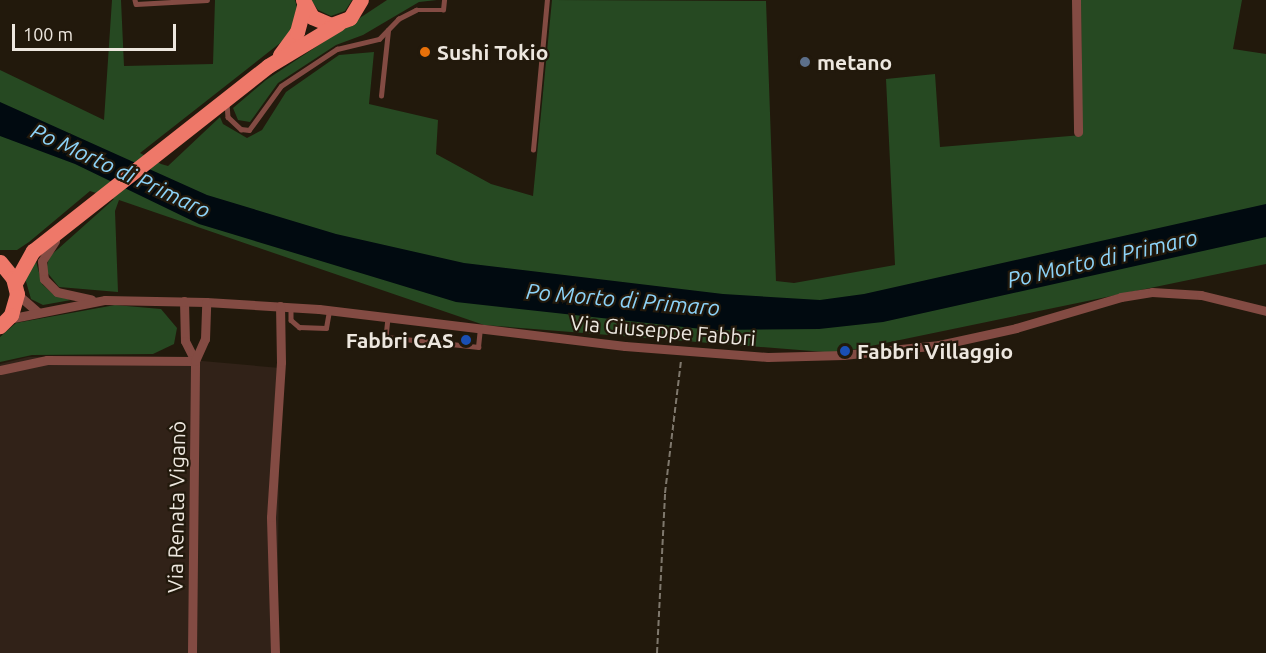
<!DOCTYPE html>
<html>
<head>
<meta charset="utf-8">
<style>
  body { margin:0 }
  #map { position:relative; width:1266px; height:653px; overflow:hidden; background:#22190c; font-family:Ubuntu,sans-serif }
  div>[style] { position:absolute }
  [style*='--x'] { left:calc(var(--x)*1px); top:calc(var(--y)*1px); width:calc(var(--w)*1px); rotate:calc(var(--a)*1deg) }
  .industrial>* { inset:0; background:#312218 }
  .green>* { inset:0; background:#264922 }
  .water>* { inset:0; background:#010a10 }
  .path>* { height:2px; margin-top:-1px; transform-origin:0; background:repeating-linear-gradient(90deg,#7f786d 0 6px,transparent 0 9px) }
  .lane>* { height:4.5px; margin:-2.25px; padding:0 2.25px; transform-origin:2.25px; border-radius:2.25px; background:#834b43 }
  .street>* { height:9px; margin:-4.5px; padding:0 4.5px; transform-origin:4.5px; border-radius:4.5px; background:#834b43 }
  .primary>* { height:15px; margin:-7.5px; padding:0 7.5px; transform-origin:7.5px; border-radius:7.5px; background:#ee7869 }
  .dots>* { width:16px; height:16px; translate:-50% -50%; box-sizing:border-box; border:3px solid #22190c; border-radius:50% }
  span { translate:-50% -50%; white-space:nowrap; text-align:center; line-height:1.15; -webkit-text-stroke:4.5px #22190c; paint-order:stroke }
  .poi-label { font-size:21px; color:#ede7df; font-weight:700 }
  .left { translate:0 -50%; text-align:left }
  .right { translate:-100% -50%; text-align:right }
  .street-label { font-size:21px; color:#ede7df }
  .water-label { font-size:22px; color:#8dd3f8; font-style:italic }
  .scale { position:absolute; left:12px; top:24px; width:164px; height:27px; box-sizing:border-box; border:3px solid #ede7df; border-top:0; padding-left:8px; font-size:18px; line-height:21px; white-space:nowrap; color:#ede7df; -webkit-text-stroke:4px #22190c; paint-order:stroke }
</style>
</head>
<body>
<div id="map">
  <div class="industrial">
    <div style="clip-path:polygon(28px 357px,157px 357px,280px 368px,277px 653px,0 653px,0 364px)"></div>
  </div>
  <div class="green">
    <div style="clip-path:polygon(112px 0,121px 0,124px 66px,213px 64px,215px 0,295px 0,298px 11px,289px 36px,140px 153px,161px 164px,168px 166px,220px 117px,223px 124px,247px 138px,262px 130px,286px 92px,339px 55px,374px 52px,369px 104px,438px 120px,436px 154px,491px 184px,533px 196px,552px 0,766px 1px,776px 281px,794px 283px,895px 265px,886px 79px,935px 74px,940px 147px,1082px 135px,1081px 0,1242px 0,1233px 49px,1266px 54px,1266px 264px,837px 353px,484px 325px,119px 200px,115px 211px,118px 292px,59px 287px,46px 271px,49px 257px,114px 199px,90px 191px,29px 242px,17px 250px,0 250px,0 70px,104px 120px)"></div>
    <div style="clip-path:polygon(311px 0,352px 0,345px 11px,331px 16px,318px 10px)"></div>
    <div style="clip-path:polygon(387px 0,437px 0,419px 2px,363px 35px,336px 45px,278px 83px,250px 122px,238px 120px,233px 108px,266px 80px)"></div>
    <div style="clip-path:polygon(36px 261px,42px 284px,54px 295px,71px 300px,43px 305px,31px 299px,25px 278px)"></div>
    <div style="clip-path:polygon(115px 305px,161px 309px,177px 328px,174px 344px,153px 354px,32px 355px,0 362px,0 337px,16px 323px)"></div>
  </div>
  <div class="water">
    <div style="clip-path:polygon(0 102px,207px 195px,336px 234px,464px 263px,723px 294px,820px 300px,864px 294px,1266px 204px,1266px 237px,883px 322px,819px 329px,711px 330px,456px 302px,199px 224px,75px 164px,0 136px)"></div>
  </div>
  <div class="path">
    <div style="--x:657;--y:653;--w:160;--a:-87.1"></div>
    <div style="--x:665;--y:493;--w:134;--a:-83.1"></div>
  </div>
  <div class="lane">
    <div style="--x:135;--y:0;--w:4;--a:76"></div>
    <div style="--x:136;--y:4;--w:71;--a:-3.2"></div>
    <div style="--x:381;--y:96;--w:66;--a:-83.9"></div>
    <div style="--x:227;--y:103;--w:14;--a:86"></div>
    <div style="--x:228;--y:117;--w:18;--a:43"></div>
    <div style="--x:241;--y:129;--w:8;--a:7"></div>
    <div style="--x:249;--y:130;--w:54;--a:-54"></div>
    <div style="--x:281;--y:86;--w:67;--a:-33.5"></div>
    <div style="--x:337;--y:49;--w:43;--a:-13.4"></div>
    <div style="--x:379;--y:39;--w:28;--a:-46"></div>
    <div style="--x:398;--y:19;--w:20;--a:-27"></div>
    <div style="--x:416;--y:10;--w:27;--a:0"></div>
    <div style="--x:443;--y:10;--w:10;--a:-84"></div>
    <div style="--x:533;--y:150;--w:151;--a:-84.7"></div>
    <div style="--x:291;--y:307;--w:13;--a:90"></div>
    <div style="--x:291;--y:320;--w:11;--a:41"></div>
    <div style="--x:299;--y:327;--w:27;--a:2"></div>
    <div style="--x:326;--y:328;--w:17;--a:-80"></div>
    <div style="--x:388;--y:318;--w:19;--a:96"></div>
    <div style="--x:386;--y:337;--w:93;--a:6.2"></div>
    <div style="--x:478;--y:347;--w:18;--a:-84"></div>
  </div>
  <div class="street">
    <div style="--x:1076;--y:0;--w:132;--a:89.1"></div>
    <div style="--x:55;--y:241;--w:24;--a:123"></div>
    <div style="--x:42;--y:261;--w:18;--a:84"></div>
    <div style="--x:44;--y:279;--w:18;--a:45"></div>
    <div style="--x:57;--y:292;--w:35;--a:12"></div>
    <div style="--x:17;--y:294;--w:28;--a:41"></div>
    <div style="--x:184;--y:301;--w:40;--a:88.6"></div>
    <div style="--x:185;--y:341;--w:22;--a:63"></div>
    <div style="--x:8;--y:319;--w:99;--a:-11.1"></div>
    <div style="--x:105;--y:300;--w:101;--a:1.1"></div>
    <div style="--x:206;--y:302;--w:113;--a:3.5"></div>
    <div style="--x:319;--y:309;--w:308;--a:6.9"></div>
    <div style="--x:625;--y:346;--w:143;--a:4.4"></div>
    <div style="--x:768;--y:357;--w:75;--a:-1.5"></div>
    <div style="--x:843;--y:355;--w:97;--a:-5.9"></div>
    <div style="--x:939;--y:345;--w:79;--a:-12.4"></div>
    <div style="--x:1016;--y:328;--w:109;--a:-16.4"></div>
    <div style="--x:1121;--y:297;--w:31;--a:-9"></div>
    <div style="--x:1152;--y:292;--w:49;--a:3.5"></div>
    <div style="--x:1201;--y:295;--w:67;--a:13.8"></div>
    <div style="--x:0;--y:370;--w:48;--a:-12"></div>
    <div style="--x:47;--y:360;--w:148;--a:0.4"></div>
    <div style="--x:192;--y:653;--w:292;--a:-89.4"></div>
    <div style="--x:195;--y:361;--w:24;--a:-66"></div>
    <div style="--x:205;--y:339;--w:37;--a:-88"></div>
    <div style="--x:275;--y:653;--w:136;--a:-91.7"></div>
    <div style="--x:271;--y:517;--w:155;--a:-86.3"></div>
    <div style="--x:281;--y:362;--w:56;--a:-91"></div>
  </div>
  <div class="primary">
    <div style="--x:303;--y:0;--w:19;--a:62"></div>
    <div style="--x:312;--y:17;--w:21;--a:23"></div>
    <div style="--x:331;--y:25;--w:20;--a:-20"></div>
    <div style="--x:350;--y:18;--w:21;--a:-59"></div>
    <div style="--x:280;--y:55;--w:29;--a:-54"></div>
    <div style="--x:297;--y:32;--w:28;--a:-75"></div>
    <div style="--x:0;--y:262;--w:21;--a:51"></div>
    <div style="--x:13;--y:278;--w:16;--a:76"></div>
    <div style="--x:17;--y:294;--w:22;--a:106"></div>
    <div style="--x:11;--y:315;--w:16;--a:135"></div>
    <div style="--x:15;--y:283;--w:37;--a:-61"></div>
    <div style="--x:33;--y:251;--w:299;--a:-38.2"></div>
    <div style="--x:268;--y:66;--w:82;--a:-31"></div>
  </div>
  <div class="dots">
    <div style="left:425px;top:52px;background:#e8710a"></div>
    <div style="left:805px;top:62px;background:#5c6f8a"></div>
    <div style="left:466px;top:340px;background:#1a4fb4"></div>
    <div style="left:845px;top:351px;background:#1a4fb4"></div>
  </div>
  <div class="poi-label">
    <span class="left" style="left:437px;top:52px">Sushi Tokio</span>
    <span class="left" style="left:817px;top:62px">metano</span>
    <span class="right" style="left:454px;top:340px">Fabbri CAS</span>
    <span class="left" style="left:857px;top:351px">Fabbri Villaggio</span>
  </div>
  <div class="street-label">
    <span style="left:663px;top:330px;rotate:5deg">Via Giuseppe Fabbri</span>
    <span style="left:176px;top:507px;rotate:-89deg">Via Renata Viganò</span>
  </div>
  <div class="water-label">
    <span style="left:121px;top:170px;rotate:25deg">Po Morto di Primaro</span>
    <span style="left:1102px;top:258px;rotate:-13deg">Po Morto di Primaro</span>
    <span style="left:623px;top:299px;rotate:5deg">Po Morto di Primaro</span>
  </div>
  <div class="scale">100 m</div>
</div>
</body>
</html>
